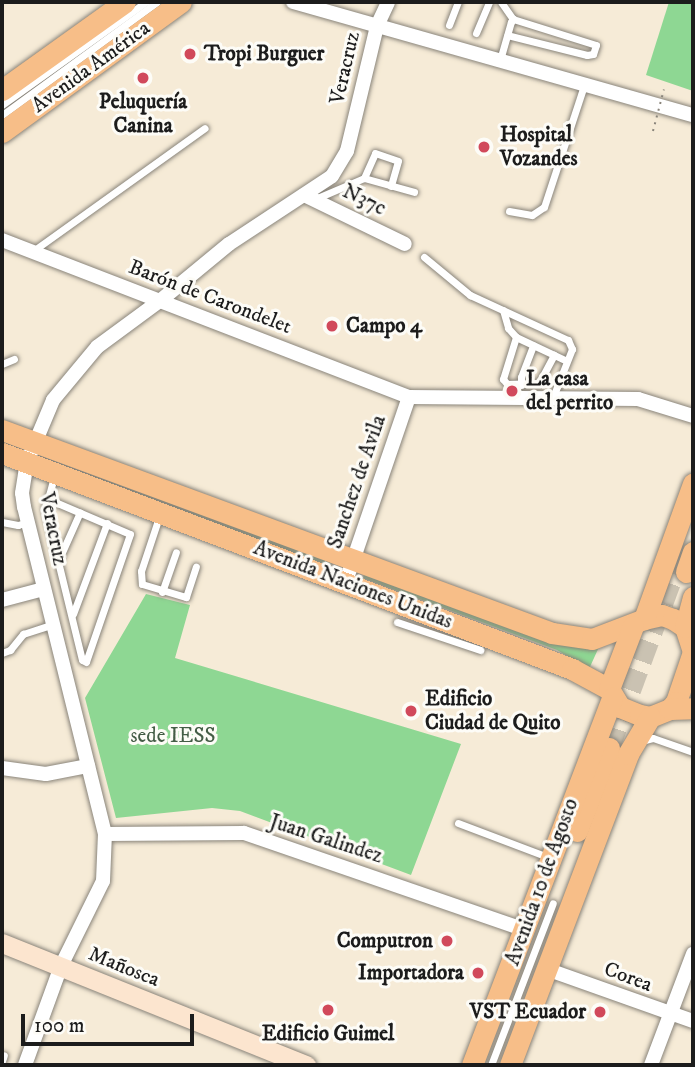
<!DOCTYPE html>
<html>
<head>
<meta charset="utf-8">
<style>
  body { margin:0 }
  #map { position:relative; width:695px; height:1067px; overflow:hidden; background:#f6ebd7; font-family:"IM FELL DW Pica",serif }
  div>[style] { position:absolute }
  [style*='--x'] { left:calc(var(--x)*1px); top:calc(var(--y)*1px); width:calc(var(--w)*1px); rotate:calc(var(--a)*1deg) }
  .green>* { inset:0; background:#8ed793 }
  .primary-tunnel>* { height:21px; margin-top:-10.5px; transform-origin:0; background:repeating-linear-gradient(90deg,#cac2b2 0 21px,transparent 0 31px) }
  .roads { filter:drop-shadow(0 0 2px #89847a) drop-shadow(0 0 2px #89847a) }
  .lane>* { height:7px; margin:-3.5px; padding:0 3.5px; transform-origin:3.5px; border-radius:3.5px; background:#fff }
  .street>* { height:14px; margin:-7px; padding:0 7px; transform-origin:7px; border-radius:7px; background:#fff }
  .secondary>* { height:19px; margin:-9.5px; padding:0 9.5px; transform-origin:9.5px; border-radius:9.5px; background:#fce5cf }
  .primary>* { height:21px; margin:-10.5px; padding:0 10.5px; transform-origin:10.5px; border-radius:10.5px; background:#f7be88 }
  .path-bridge>* { height:2px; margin-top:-1px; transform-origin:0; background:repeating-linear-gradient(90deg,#89847a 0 2px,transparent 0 7px) }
  .dots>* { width:19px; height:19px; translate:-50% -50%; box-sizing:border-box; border:4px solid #fdfcf7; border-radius:50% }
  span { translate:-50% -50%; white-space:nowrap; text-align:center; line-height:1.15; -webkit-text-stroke:6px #fdfcf7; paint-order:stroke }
  .poi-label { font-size:21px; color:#1c1c1c; font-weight:700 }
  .left { translate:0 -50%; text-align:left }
  .right { translate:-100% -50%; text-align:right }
  .street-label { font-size:21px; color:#1c1c1c }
  .park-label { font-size:21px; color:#445d46 }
  .frame { position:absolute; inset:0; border:4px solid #1c1c1c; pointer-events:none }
  .scale { position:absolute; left:21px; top:1014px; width:173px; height:32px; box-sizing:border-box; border:4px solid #1c1c1c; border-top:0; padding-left:9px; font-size:21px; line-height:24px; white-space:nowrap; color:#1c1c1c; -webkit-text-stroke:5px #fdfcf7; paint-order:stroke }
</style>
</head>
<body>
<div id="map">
  <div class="green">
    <div style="clip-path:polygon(669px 2px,693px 2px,693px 91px,646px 75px)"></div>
    <div style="clip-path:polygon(60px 457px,334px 558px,330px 566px,57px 465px)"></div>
    <div style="clip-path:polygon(366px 570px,599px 647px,589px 669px,557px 650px,363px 578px)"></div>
    <div style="clip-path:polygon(146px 594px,190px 605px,175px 658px,461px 744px,411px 875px,240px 811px,212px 808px,116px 818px,85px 698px)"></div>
  </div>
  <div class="primary-tunnel">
    <div style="--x:609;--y:748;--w:193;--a:-69.7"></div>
  </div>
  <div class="roads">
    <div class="lane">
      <div style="--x:501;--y:2;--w:21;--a:55"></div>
      <div style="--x:449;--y:25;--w:25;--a:-69"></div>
      <div style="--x:476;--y:33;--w:34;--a:-67"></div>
      <div style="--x:500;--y:60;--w:40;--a:-74"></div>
      <div style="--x:511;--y:22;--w:4;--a:-56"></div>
      <div style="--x:513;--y:19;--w:87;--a:17.4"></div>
      <div style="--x:596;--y:45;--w:9;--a:108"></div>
      <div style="--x:593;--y:54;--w:6;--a:171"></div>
      <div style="--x:587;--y:55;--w:82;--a:-166"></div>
      <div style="--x:2;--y:105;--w:177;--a:-35.6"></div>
      <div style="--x:2;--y:115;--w:192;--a:-36.1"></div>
      <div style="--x:364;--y:178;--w:27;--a:-66"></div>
      <div style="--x:375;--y:153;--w:24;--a:19"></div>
      <div style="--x:398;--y:161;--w:26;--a:106"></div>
      <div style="--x:315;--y:199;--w:53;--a:-23.2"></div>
      <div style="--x:364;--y:178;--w:52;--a:15.6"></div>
      <div style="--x:509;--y:211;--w:23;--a:10"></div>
      <div style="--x:532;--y:215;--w:14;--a:-34"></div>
      <div style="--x:544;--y:207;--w:128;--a:-71.8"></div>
      <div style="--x:33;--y:251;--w:211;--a:-35.6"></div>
      <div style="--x:424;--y:257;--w:60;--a:39.6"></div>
      <div style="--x:470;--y:295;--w:108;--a:24.7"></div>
      <div style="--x:568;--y:340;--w:10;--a:66"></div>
      <div style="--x:572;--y:349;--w:52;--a:111.6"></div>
      <div style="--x:503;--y:310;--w:19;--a:74"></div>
      <div style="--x:508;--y:328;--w:12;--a:48"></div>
      <div style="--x:516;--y:337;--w:56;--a:25.2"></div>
      <div style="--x:516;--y:337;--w:44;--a:107.2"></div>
      <div style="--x:503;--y:379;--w:6;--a:51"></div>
      <div style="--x:507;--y:384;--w:32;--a:-2"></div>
      <div style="--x:539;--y:383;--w:32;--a:-62"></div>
      <div style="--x:2;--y:364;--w:13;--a:-23"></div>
      <div style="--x:521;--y:385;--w:8;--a:-90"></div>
      <div style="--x:521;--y:377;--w:34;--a:-69"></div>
      <div style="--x:48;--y:499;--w:89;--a:23.1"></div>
      <div style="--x:130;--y:534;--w:135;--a:109"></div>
      <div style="--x:86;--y:662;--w:4;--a:-153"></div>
      <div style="--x:82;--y:660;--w:156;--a:-103.7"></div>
      <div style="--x:45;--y:508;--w:9;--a:-72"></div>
      <div style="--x:48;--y:499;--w:23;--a:-75"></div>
      <div style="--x:159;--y:517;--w:57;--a:108.4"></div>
      <div style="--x:141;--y:571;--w:13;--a:86"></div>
      <div style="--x:142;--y:584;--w:46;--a:16.5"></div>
      <div style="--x:186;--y:597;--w:32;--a:-72"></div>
      <div style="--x:2;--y:522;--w:16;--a:11"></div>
      <div style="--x:18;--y:525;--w:9;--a:-18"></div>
      <div style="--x:59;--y:559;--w:51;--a:-65.9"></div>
      <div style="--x:162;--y:592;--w:42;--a:-70.7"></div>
      <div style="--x:73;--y:614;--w:97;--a:-69.5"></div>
      <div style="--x:397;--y:622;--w:88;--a:18.6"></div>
      <div style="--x:2;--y:653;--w:9;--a:-21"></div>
      <div style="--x:10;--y:650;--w:21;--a:-51"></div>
      <div style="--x:23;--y:634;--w:32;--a:-18"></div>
      <div style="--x:641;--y:741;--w:12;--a:-14"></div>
      <div style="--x:653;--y:738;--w:42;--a:19.3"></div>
      <div style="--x:458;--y:823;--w:96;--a:20.7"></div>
      <div style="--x:2;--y:1061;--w:6;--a:-72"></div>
      <div style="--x:491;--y:1065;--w:173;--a:-69.1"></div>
    </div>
    <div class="street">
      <div style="--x:293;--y:2;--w:416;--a:15.8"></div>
      <div style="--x:304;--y:195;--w:112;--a:25.9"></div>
      <div style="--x:2;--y:240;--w:436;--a:21.1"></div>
      <div style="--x:409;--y:397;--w:229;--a:0.5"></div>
      <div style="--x:638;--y:399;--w:58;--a:17.2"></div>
      <div style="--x:346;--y:581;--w:194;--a:-71.1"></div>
      <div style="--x:2;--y:600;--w:43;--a:-14.7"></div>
      <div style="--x:2;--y:768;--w:44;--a:7.8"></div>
      <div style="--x:46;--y:774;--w:43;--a:-10.8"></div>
      <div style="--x:105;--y:834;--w:139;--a:-0.4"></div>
      <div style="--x:244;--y:833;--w:298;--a:19"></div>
      <div style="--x:549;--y:970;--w:153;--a:19.5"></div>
      <div style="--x:25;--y:1065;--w:105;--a:-70"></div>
      <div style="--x:61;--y:966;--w:95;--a:-63.7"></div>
      <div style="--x:103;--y:881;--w:47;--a:-87.6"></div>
      <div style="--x:105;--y:834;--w:337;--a:-103.9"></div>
      <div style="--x:24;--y:507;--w:14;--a:-98"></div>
      <div style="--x:22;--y:493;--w:31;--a:-81"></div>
      <div style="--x:27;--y:462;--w:67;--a:-67.2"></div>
      <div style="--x:53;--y:400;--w:69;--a:-50.3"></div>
      <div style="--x:97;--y:347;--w:79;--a:-36.3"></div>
      <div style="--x:161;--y:300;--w:88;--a:-39.5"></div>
      <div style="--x:229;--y:244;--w:123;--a:-33.4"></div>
      <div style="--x:332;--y:176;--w:29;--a:-59"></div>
      <div style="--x:347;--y:151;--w:129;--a:-76.5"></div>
      <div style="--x:377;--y:26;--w:26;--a:-65"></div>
      <div style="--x:651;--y:1065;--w:119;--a:-69.3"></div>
    </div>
    <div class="secondary">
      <div style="--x:2;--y:943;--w:328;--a:21.9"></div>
    </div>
    <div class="primary">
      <div style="--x:2;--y:90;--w:151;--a:-35.6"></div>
      <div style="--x:2;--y:132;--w:221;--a:-36"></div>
      <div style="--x:2;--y:430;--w:586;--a:20.26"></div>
      <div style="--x:552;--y:633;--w:40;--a:8.5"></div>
      <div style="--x:592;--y:639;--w:56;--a:-21"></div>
      <div style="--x:644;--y:619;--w:18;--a:-13"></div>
      <div style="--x:662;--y:615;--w:12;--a:20"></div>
      <div style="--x:673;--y:619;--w:14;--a:34"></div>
      <div style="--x:685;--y:627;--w:26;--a:72"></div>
      <div style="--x:693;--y:652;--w:53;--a:108.8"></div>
      <div style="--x:676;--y:702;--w:9;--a:131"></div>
      <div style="--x:2;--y:453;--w:610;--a:20.75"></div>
      <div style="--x:572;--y:669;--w:42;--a:28.4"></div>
      <div style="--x:609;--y:689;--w:21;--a:59"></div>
      <div style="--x:620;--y:707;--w:22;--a:22"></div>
      <div style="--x:640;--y:715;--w:10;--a:11"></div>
      <div style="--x:650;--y:717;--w:22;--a:-22"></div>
      <div style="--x:670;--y:709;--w:23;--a:-2"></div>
      <div style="--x:686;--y:572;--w:21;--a:-71"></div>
      <div style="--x:644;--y:619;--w:144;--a:-70.1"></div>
      <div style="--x:685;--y:627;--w:31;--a:-75"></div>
      <div style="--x:609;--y:689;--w:67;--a:-69.1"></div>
      <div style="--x:577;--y:831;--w:89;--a:-68.9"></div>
      <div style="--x:472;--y:1065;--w:393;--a:-69.1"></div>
      <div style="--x:510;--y:1065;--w:333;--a:-69.2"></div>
      <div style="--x:628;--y:754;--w:43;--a:-59.3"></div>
    </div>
  </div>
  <div class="path-bridge">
    <div style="--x:653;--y:131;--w:43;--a:-75.3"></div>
  </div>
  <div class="dots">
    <div style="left:190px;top:54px;background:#d1495b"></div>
    <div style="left:143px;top:78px;background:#d1495b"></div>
    <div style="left:484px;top:147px;background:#d1495b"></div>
    <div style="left:332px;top:326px;background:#d1495b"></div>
    <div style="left:512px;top:391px;background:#d1495b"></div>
    <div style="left:411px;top:711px;background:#d1495b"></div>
    <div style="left:447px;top:941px;background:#d1495b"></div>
    <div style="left:478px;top:973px;background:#d1495b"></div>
    <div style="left:328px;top:1010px;background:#d1495b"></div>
    <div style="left:600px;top:1012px;background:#d1495b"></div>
  </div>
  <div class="poi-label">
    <span class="left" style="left:204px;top:54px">Tropi Burguer</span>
    <span style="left:143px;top:114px">Peluquería<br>Canina</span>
    <span class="left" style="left:500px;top:147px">Hospital<br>Vozandes</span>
    <span class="left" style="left:346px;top:326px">Campo 4</span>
    <span class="left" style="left:526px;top:391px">La casa<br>del perrito</span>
    <span class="left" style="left:425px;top:711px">Edificio<br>Ciudad de Quito</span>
    <span class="right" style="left:433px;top:941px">Computron</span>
    <span class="right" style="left:464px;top:973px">Importadora</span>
    <span class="right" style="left:586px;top:1012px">VST Ecuador</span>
    <span style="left:328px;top:1034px">Edificio Guimel</span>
  </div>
  <div class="street-label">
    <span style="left:91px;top:67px;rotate:-36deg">Avenida América</span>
    <span style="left:345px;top:68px;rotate:-77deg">Veracruz</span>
    <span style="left:364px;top:200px;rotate:26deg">N37c</span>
    <span style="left:210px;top:297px;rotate:21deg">Barón de Carondelet</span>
    <span style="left:357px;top:482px;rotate:-71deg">Sanchez de Avila</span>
    <span style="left:53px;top:529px;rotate:79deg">Veracruz</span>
    <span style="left:353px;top:585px;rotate:21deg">Avenida Naciones Unidas</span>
    <span style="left:326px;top:839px;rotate:18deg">Juan Galindez</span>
    <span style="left:542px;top:882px;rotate:-70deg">Avenida 10 de Agosto</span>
    <span style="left:124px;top:967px;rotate:22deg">Mañosca</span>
    <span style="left:628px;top:977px;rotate:21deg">Corea</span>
  </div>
  <div class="park-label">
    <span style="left:173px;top:736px">sede IESS</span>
  </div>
  <div class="frame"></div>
  <div class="scale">100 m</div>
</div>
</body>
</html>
